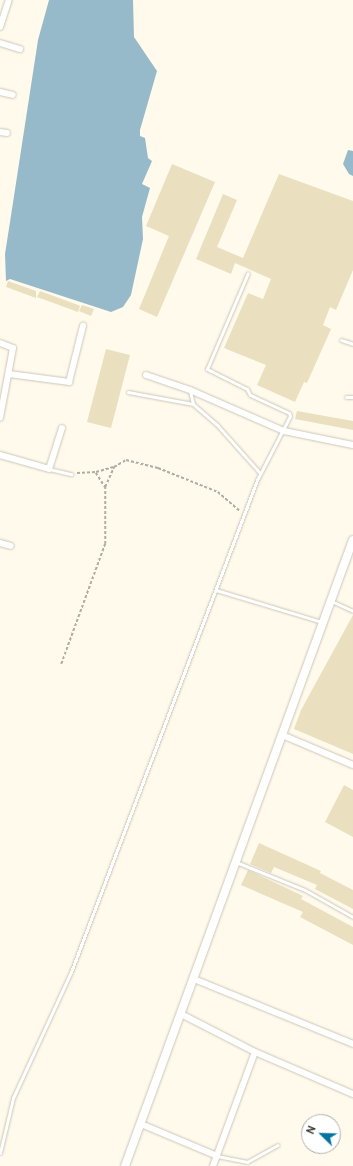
<!DOCTYPE html>
<html>
<head>
<meta charset="utf-8">
<style>
  body { margin:0 }
  #map { position:relative; width:353px; height:1166px; overflow:hidden; background:#fffaeb; font-family:Cabin,sans-serif }
  div>[style] { position:absolute }
  [style*='--x'] { left:calc(var(--x)*1px); top:calc(var(--y)*1px); width:calc(var(--w)*1px); rotate:calc(var(--a)*1deg) }
  .water>* { inset:0; background:#96baca }
  .building>* { inset:0; background:#eae0bf }
  .path>* { height:1.5px; margin-top:-0.75px; transform-origin:0; background:repeating-linear-gradient(90deg,#b1ada2 0 3px,transparent 0 5px) }
  .roads { filter:drop-shadow(0 0 1px #cbc7b9) drop-shadow(0 0 1px #cbc7b9) }
  .service>* { height:3px; margin:-1.5px; padding:0 1.5px; transform-origin:1.5px; border-radius:1.5px; background:#fff }
  .minor>* { height:6px; margin:-3px; padding:0 3px; transform-origin:3px; border-radius:3px; background:#fff }
  .tertiary>* { height:8px; margin:-4px; padding:0 4px; transform-origin:4px; border-radius:4px; background:#fff }
  span { translate:-50% -50%; white-space:nowrap; text-align:center; line-height:1.15; -webkit-text-stroke:4px #fff; paint-order:stroke }
  .north { position:absolute; left:301px; top:1114px; width:40px; height:40px; box-sizing:border-box; background:#fff; border:1px solid #afaeac; border-radius:50%; rotate:293deg; font-size:11px; font-weight:700; line-height:16px; text-align:center; color:#37352f }
  .north::after { content:''; display:block; margin:auto; width:14px; height:18px; background:#00749e; clip-path:polygon(50% 0,100% 100%,50% 72%,0 100%) }
</style>
</head>
<body>
<div id="map">
  <div class="water">
    <div style="clip-path:polygon(49px 0,133px 0,134px 37px,157px 71px,140px 130px,140px 136px,145px 138px,148px 158px,152px 161px,142px 184px,150px 188px,142px 217px,143px 239px,131px 295px,123px 307px,111px 312px,10px 279px,6px 281px,5px 254px,10px 222px,38px 40px)"></div>
    <div style="clip-path:polygon(348px 150px,353px 151px,353px 176px,349px 174px,343px 164px)"></div>
  </div>
  <div class="building">
    <div style="clip-path:polygon(172px 164px,215px 182px,157px 317px,139px 309px,169px 236px,146px 226px)"></div>
    <div style="clip-path:polygon(279px 174px,353px 201px,353px 270px,336px 310px,330px 307px,323px 325px,331px 329px,307px 383px,304px 382px,295px 402px,257px 385px,266px 365px,224px 348px,248px 293px,263px 299px,271px 279px,235px 263px,231px 274px,196px 259px,223px 194px,237px 200px,217px 247px,243px 258px)"></div>
    <div style="clip-path:polygon(8px 281px,36px 291px,36px 298px,6px 287px)"></div>
    <div style="clip-path:polygon(40px 291px,78px 305px,80px 306px,78px 312px,37px 297px)"></div>
    <div style="clip-path:polygon(82px 305px,94px 309px,91px 316px,79px 311px)"></div>
    <div style="clip-path:polygon(106px 349px,130px 355px,111px 428px,87px 422px)"></div>
    <div style="clip-path:polygon(297px 411px,353px 421px,353px 430px,295px 419px)"></div>
    <div style="clip-path:polygon(353px 615px,353px 754px,294px 729px,301px 710px)"></div>
    <div style="clip-path:polygon(344px 785px,353px 790px,353px 837px,325px 822px)"></div>
    <div style="clip-path:polygon(259px 843px,321px 871px,320px 873px,353px 890px,353px 909px,315px 889px,317px 885px,274px 867px,271px 873px,250px 864px)"></div>
    <div style="clip-path:polygon(248px 870px,303px 896px,301px 899px,353px 927px,353px 945px,300px 917px,303px 912px,241px 885px)"></div>
  </div>
  <div class="path">
    <div style="--x:77;--y:473;--w:19;--a:-3"></div>
    <div style="--x:96;--y:472;--w:19;--a:-16"></div>
    <div style="--x:96;--y:473;--w:17;--a:57"></div>
    <div style="--x:61;--y:664;--w:128;--a:-69.9"></div>
    <div style="--x:105;--y:544;--w:57;--a:-90"></div>
    <div style="--x:105;--y:487;--w:22;--a:-66"></div>
    <div style="--x:114;--y:467;--w:14;--a:-30"></div>
    <div style="--x:126;--y:460;--w:33;--a:14"></div>
    <div style="--x:158;--y:468;--w:65;--a:21.8"></div>
    <div style="--x:218;--y:492;--w:29;--a:41"></div>
  </div>
  <div class="roads">
    <div class="service">
      <div style="--x:341;--y:340;--w:13;--a:18"></div>
      <div style="--x:190;--y:391;--w:13;--a:77"></div>
      <div style="--x:193;--y:404;--w:33;--a:41"></div>
      <div style="--x:218;--y:426;--w:63;--a:48.2"></div>
      <div style="--x:128;--y:392;--w:66;--a:10.5"></div>
      <div style="--x:346;--y:397;--w:7;--a:0"></div>
      <div style="--x:49;--y:469;--w:23;--a:13"></div>
      <div style="--x:216;--y:590;--w:111;--a:16.8"></div>
      <div style="--x:331;--y:601;--w:24;--a:24"></div>
      <div style="--x:236;--y:862;--w:74;--a:22.1"></div>
      <div style="--x:305;--y:890;--w:55;--a:29.4"></div>
      <div style="--x:0;--y:1153;--w:57;--a:-76.7"></div>
      <div style="--x:13;--y:1098;--w:139;--a:-65.3"></div>
      <div style="--x:71;--y:972;--w:526;--a:-69.29"></div>
      <div style="--x:257;--y:480;--w:72;--a:-62.7"></div>
      <div style="--x:290;--y:416;--w:3;--a:-108"></div>
      <div style="--x:289;--y:413;--w:43;--a:-155.2"></div>
      <div style="--x:250;--y:395;--w:7;--a:-117"></div>
      <div style="--x:247;--y:389;--w:45;--a:-153.4"></div>
      <div style="--x:207;--y:369;--w:104;--a:-66.9"></div>
      <div style="--x:217;--y:1156;--w:31;--a:11"></div>
      <div style="--x:247;--y:1162;--w:35;--a:-29"></div>
    </div>
    <div class="minor">
      <div style="--x:0;--y:27;--w:28;--a:-72"></div>
      <div style="--x:0;--y:43;--w:21;--a:17"></div>
      <div style="--x:0;--y:92;--w:13;--a:13"></div>
      <div style="--x:0;--y:132;--w:7;--a:8"></div>
      <div style="--x:0;--y:343;--w:14;--a:21"></div>
      <div style="--x:13;--y:348;--w:71;--a:100.5"></div>
      <div style="--x:9;--y:374;--w:61;--a:7.6"></div>
      <div style="--x:69;--y:382;--w:58;--a:-76"></div>
      <div style="--x:146;--y:375;--w:46;--a:18.8"></div>
      <div style="--x:190;--y:390;--w:103;--a:23.6"></div>
      <div style="--x:284;--y:431;--w:70;--a:11.5"></div>
      <div style="--x:0;--y:455;--w:51;--a:15.9"></div>
      <div style="--x:49;--y:469;--w:43;--a:-72.4"></div>
      <div style="--x:0;--y:543;--w:11;--a:15"></div>
      <div style="--x:282;--y:735;--w:77;--a:22.9"></div>
      <div style="--x:194;--y:979;--w:172;--a:22.2"></div>
      <div style="--x:181;--y:1014;--w:83;--a:27.2"></div>
      <div style="--x:255;--y:1052;--w:107;--a:23.2"></div>
      <div style="--x:141;--y:1124;--w:82;--a:22.8"></div>
      <div style="--x:213;--y:1166;--w:121;--a:-69.8"></div>
    </div>
    <div class="tertiary">
      <div style="--x:125;--y:1166;--w:666;--a:-69.99"></div>
    </div>
  </div>
  <div class="north">N</div>
</div>
</body>
</html>
